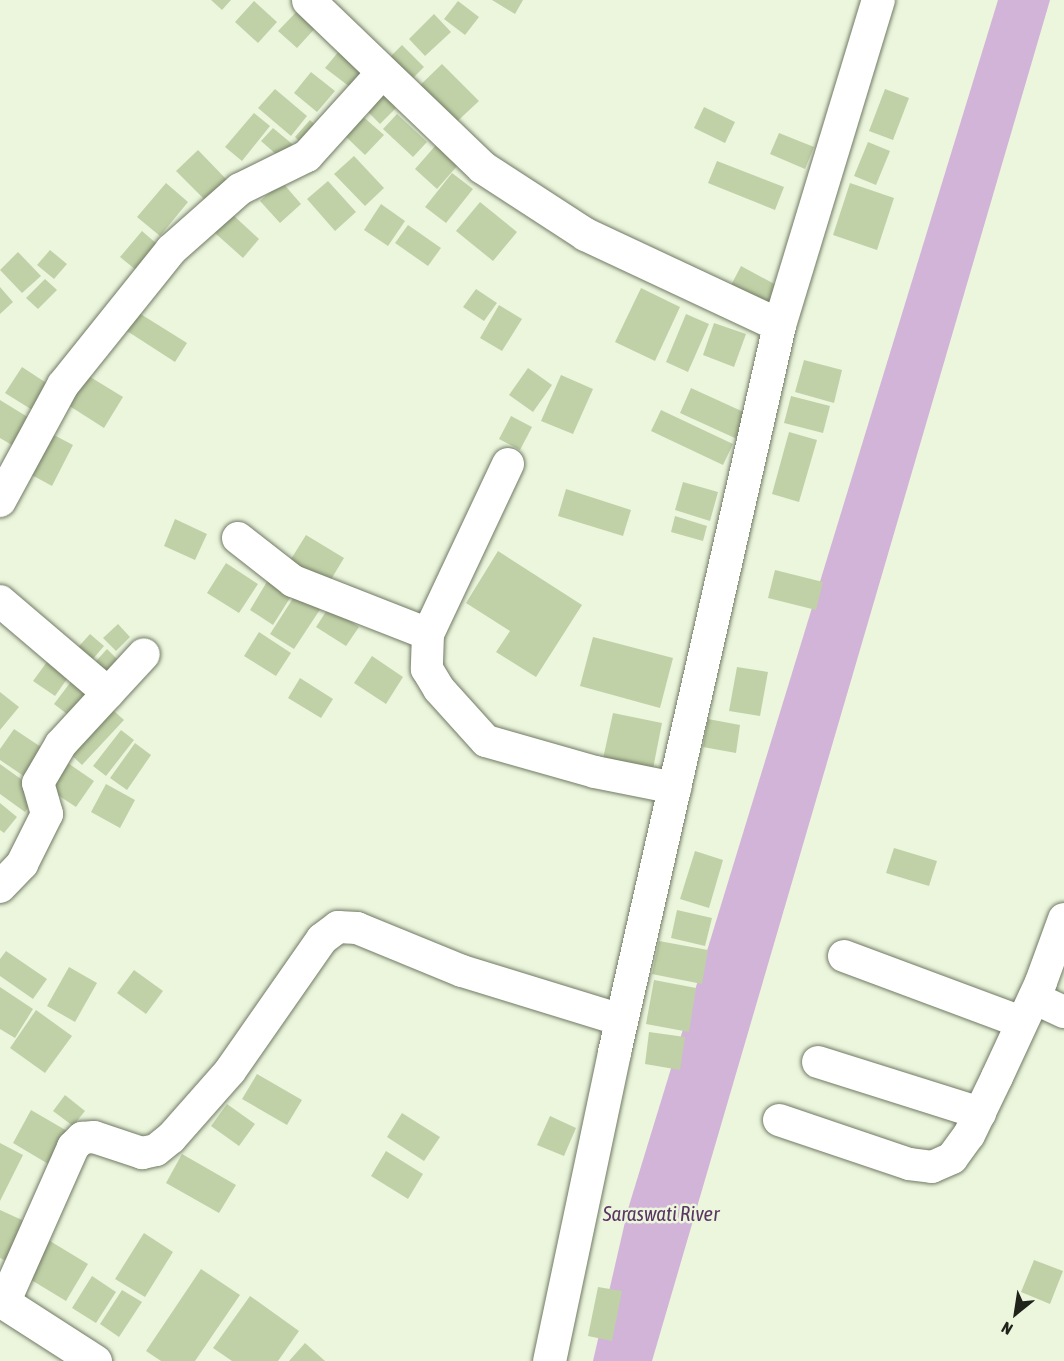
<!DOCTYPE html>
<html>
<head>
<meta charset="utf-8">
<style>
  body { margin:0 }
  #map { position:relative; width:1064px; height:1361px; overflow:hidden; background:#ecf6dd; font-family:"Asap Condensed",sans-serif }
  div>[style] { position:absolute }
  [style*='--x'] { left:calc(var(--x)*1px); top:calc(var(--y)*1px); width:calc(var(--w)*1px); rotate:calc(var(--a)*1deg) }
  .water>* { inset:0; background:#d1b4d8 }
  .building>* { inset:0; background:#c1d1a7 }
  .roads { filter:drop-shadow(0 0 2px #717a64) drop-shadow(0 0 2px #717a64) }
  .street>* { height:32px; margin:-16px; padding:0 16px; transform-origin:16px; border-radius:16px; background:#fff }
  .secondary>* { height:33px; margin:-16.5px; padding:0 16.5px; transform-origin:16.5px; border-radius:16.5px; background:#fff }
  .primary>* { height:33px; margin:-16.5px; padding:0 16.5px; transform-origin:16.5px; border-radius:16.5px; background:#fff }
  span { translate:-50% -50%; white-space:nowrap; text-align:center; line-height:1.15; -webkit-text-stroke:5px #ecf6dd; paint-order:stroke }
  .water-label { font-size:21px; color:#5b3665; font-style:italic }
  .north { position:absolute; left:986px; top:1283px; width:60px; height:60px; -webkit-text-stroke:4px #ecf6dd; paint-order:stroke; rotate:210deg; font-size:16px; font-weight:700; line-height:24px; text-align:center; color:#20231a }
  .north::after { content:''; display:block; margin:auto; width:21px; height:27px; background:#20231a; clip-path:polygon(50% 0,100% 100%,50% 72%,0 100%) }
</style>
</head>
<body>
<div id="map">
  <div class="water">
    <div style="clip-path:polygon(998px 0,1050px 0,652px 1361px,593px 1361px,628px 1209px)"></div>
  </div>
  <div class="building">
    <div style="clip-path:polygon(211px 0,231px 0,222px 10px)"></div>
    <div style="clip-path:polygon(492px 0,523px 0,515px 14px)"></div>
    <div style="clip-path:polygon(254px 1px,277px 22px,258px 43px,235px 22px)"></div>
    <div style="clip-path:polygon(458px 1px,479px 17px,465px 35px,444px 19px)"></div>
    <div style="clip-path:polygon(301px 7px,319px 24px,297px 48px,278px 31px)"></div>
    <div style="clip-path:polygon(434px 14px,451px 32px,425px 56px,409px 39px)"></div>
    <div style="clip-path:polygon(344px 45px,372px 67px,354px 90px,325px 68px)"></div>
    <div style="clip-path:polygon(402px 45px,424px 67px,407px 84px,385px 62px)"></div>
    <div style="clip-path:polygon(442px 64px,479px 101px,449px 129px,413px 92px)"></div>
    <div style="clip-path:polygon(311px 72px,335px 91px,317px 112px,294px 93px)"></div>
    <div style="clip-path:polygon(275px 89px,307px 116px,291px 136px,258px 108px)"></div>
    <div style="clip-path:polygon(885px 89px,909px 98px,893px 140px,869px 131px)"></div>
    <div style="clip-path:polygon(381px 92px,396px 108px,380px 124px,365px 109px)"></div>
    <div style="clip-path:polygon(704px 107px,735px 122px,725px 143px,694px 128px)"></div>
    <div style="clip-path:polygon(254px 113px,270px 126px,242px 161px,225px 147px)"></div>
    <div style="clip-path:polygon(360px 114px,384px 135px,365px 155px,342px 133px)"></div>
    <div style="clip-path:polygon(397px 114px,427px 142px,413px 157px,383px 129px)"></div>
    <div style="clip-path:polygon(310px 120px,325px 134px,310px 151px,295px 137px)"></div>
    <div style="clip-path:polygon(273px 128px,297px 148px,285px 162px,261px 141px)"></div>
    <div style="clip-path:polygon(779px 133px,814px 147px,805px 169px,770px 154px)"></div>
    <div style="clip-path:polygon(868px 142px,890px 151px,876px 185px,854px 176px)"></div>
    <div style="clip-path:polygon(436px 145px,458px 165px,437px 189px,415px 169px)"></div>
    <div style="clip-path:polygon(198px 150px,227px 180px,206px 201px,176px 171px)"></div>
    <div style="clip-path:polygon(354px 156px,384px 188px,365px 206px,334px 174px)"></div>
    <div style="clip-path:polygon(717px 161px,784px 187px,775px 210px,708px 183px)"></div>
    <div style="clip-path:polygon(452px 173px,473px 189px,446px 223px,425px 207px)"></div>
    <div style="clip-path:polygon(328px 181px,356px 212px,335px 231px,307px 199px)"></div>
    <div style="clip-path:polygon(282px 182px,301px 204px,280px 223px,260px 201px)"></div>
    <div style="clip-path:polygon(166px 183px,188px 202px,160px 236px,137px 217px)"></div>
    <div style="clip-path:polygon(850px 183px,894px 198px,877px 250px,833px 235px)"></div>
    <div style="clip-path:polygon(480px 202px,517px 232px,493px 261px,456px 231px)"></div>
    <div style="clip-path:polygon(381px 204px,405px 221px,388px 246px,364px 230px)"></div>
    <div style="clip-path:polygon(232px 214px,259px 239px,243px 258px,215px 233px)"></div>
    <div style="clip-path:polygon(408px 225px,441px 248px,428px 266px,395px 243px)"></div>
    <div style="clip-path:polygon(142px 231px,157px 244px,136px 270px,120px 257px)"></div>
    <div style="clip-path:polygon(50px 250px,67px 264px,54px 279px,37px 265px)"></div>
    <div style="clip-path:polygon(18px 252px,41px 276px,22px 293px,0 270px)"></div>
    <div style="clip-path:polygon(741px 266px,778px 286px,765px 312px,727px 293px)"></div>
    <div style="clip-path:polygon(45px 279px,57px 290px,38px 309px,26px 298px)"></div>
    <div style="clip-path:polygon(0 287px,13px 302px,0 314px)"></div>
    <div style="clip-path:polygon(641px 288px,680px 307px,655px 361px,615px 342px)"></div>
    <div style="clip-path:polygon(476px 289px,497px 303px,484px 321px,463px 307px)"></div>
    <div style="clip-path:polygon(499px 305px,522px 319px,502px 351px,480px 338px)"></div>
    <div style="clip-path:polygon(139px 313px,187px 343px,175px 362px,127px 331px)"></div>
    <div style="clip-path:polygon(686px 314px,709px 324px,688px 372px,666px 362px)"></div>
    <div style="clip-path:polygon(714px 323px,746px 334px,734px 367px,703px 355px)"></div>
    <div style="clip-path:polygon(804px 360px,842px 370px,834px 403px,795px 392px)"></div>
    <div style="clip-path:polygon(22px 367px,54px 388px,37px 413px,5px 393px)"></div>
    <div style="clip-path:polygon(528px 368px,552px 385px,533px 412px,509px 395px)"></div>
    <div style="clip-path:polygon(87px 375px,123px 397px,104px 428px,68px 405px)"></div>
    <div style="clip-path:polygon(561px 375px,593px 389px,573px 434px,541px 421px)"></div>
    <div style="clip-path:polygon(691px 388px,748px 414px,737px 439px,680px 413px)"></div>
    <div style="clip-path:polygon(791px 396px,830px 406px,823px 433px,784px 423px)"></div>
    <div style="clip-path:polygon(0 400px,39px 424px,22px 451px,0 438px)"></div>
    <div style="clip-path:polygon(661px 410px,733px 444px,723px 465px,651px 431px)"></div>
    <div style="clip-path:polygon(511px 416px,532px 427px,520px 450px,499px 439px)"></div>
    <div style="clip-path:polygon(789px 432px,817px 440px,799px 502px,772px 494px)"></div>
    <div style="clip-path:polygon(52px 434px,73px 445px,52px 486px,30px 474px)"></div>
    <div style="clip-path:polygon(683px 482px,718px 492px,710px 521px,675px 510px)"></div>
    <div style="clip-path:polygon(566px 489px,631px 510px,623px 536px,558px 516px)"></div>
    <div style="clip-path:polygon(675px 516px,707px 526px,703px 541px,671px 532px)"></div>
    <div style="clip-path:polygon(175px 519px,207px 534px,195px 560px,164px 546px)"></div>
    <div style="clip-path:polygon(306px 535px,344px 558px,324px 591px,286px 567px)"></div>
    <div style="clip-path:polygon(498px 551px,582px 605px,536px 677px,496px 652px,510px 631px,466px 603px)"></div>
    <div style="clip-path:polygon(226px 563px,258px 584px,239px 613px,207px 593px)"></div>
    <div style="clip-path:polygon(775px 570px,823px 582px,816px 610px,768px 598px)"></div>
    <div style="clip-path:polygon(271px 575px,295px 590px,273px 625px,250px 610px)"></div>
    <div style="clip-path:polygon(299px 589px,323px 605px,294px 649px,270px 634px)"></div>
    <div style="clip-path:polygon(329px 607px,359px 627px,346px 646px,316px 627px)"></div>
    <div style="clip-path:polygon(118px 624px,130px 637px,116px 651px,103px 638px)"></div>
    <div style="clip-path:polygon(259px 632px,291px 653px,276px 676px,244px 656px)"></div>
    <div style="clip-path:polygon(90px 634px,104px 646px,86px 667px,72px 654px)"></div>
    <div style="clip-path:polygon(593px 637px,673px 658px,660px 708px,580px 686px)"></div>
    <div style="clip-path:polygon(107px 649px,122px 664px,103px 685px,88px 670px)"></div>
    <div style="clip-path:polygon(52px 655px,74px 669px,55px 696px,33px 681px)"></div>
    <div style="clip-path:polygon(372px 656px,403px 677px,386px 704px,354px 683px)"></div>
    <div style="clip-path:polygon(737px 667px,768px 672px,760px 716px,729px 711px)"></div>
    <div style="clip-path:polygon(76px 675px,98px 692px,76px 721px,54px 704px)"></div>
    <div style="clip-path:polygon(300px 678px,333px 699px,321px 718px,288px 698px)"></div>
    <div style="clip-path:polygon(0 692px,19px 707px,0 730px)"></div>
    <div style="clip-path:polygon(104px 702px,124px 720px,82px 765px,63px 747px)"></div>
    <div style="clip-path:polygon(613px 713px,662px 723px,651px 779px,601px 768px)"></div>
    <div style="clip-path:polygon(708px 719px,740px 725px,736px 753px,703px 747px)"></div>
    <div style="clip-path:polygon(14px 729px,53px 755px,34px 783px,0 760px,0 749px)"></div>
    <div style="clip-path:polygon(121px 730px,134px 740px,106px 776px,93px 766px)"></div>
    <div style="clip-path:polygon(135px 743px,151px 755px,127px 790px,110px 778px)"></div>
    <div style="clip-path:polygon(59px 757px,94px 781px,76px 807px,41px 784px)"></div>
    <div style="clip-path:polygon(0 764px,39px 792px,25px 812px,0 794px)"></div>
    <div style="clip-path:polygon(106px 784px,135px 800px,120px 828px,91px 812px)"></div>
    <div style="clip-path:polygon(0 803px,17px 817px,4px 833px,0 830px)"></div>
    <div style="clip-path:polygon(894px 848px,937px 861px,929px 886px,886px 873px)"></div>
    <div style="clip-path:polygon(695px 851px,723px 860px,709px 908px,680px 899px)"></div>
    <div style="clip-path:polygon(677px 910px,712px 918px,705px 946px,671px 938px)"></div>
    <div style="clip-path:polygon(659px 941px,708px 950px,702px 984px,652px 974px)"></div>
    <div style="clip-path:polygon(6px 951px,47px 979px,33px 999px,0 976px,0 959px)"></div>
    <div style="clip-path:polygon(69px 967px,97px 983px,75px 1022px,47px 1006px)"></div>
    <div style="clip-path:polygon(134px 970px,163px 991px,146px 1014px,117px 993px)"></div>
    <div style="clip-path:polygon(654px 980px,696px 988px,689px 1032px,646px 1024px)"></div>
    <div style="clip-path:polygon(0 987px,33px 1009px,15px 1038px,0 1029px)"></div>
    <div style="clip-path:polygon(36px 1010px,72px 1036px,45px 1073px,10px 1048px)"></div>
    <div style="clip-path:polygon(649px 1032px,685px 1037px,680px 1070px,645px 1064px)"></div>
    <div style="clip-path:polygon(257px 1074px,302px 1100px,287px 1125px,242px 1099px)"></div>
    <div style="clip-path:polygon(65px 1095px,85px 1111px,73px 1126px,53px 1111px)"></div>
    <div style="clip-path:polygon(227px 1104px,255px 1124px,239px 1146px,211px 1126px)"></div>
    <div style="clip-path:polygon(31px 1110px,74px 1135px,55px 1168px,13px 1143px)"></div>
    <div style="clip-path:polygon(402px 1113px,440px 1137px,424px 1161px,387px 1137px)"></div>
    <div style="clip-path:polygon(550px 1116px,576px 1128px,564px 1156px,537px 1145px)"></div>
    <div style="clip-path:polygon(0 1143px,23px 1155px,0 1201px)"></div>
    <div style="clip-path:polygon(386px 1151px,423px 1174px,408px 1199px,371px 1176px)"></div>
    <div style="clip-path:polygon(182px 1154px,236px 1185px,219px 1213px,166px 1183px)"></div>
    <div style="clip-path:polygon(0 1210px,33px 1225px,15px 1265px,0 1258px)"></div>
    <div style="clip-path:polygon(144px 1233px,173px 1252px,145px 1297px,115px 1279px)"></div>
    <div style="clip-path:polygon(50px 1241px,88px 1264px,66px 1301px,28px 1278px)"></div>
    <div style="clip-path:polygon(1034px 1260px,1063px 1271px,1050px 1304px,1021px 1292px)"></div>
    <div style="clip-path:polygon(201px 1269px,240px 1295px,195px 1361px,161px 1361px,146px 1351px)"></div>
    <div style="clip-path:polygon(92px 1276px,116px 1292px,96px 1323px,72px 1308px)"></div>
    <div style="clip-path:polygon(598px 1287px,622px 1291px,612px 1341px,588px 1336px)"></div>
    <div style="clip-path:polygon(122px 1290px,142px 1302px,119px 1337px,100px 1324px)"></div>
    <div style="clip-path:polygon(250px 1296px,299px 1331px,278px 1361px,232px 1361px,213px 1348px)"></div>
    <div style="clip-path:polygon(305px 1343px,325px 1361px,289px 1361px)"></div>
  </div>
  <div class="roads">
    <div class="street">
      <div style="--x:508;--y:464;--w:188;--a:115.2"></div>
      <div style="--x:428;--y:634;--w:35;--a:92"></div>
      <div style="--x:427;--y:669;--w:23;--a:59"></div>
      <div style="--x:439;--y:689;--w:70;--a:47.9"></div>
      <div style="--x:486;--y:741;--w:113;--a:15.9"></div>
      <div style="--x:595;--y:772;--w:82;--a:11.3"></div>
      <div style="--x:0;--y:501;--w:132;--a:-61.5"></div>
      <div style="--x:63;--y:385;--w:173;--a:-51.3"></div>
      <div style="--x:171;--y:250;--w:92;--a:-41.5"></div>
      <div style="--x:240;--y:189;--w:75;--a:-26.2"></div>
      <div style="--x:307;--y:156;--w:113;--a:-47.9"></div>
      <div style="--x:238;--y:538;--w:70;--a:38"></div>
      <div style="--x:293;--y:581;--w:145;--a:21.4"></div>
      <div style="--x:0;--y:601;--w:142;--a:40.4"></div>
      <div style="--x:0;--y:887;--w:32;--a:-46"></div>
      <div style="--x:22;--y:864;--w:56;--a:-63.4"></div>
      <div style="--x:47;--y:814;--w:32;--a:-106"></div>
      <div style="--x:38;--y:783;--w:45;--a:-59.5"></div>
      <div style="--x:61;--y:744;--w:122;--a:-47.3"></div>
      <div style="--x:844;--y:956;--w:189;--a:20.4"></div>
      <div style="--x:1034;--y:998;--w:33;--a:25"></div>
      <div style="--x:818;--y:1062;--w:170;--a:17.5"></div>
      <div style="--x:779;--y:1120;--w:137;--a:18.7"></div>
      <div style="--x:909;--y:1164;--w:23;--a:7"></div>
      <div style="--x:932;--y:1167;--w:22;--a:-24"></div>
      <div style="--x:952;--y:1158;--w:29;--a:-54"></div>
      <div style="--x:969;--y:1135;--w:64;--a:-64.2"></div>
      <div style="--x:997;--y:1077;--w:105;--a:-65.1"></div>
      <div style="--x:1041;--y:982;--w:67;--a:-69.9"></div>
      <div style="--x:4;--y:1303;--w:171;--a:-66.1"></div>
      <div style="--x:73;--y:1147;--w:13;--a:-45"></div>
      <div style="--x:82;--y:1138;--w:12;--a:-5"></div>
      <div style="--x:94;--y:1137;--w:51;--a:18.4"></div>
      <div style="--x:142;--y:1153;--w:14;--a:-12"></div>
      <div style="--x:156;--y:1150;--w:19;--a:-39"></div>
      <div style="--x:171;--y:1138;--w:89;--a:-48.6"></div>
      <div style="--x:230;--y:1071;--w:161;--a:-55.1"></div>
      <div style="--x:322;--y:939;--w:20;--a:-37"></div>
      <div style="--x:338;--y:927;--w:19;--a:3"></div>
      <div style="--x:357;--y:928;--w:113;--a:22.3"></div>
      <div style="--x:462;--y:971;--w:166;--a:17.1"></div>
    </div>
    <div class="secondary">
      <div style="--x:308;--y:0;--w:241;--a:43.8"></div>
      <div style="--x:482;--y:167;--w:123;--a:33"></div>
      <div style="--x:585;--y:234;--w:214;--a:25.1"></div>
      <div style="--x:0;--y:1300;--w:113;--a:32.7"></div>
    </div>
    <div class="primary">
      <div style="--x:549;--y:1361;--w:316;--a:-78.1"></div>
      <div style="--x:614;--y:1052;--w:745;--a:-77.21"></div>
      <div style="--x:779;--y:325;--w:340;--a:-73.1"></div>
    </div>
  </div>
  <div class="water-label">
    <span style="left:661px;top:1213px">Saraswati River</span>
  </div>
  <div class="north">N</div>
</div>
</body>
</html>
